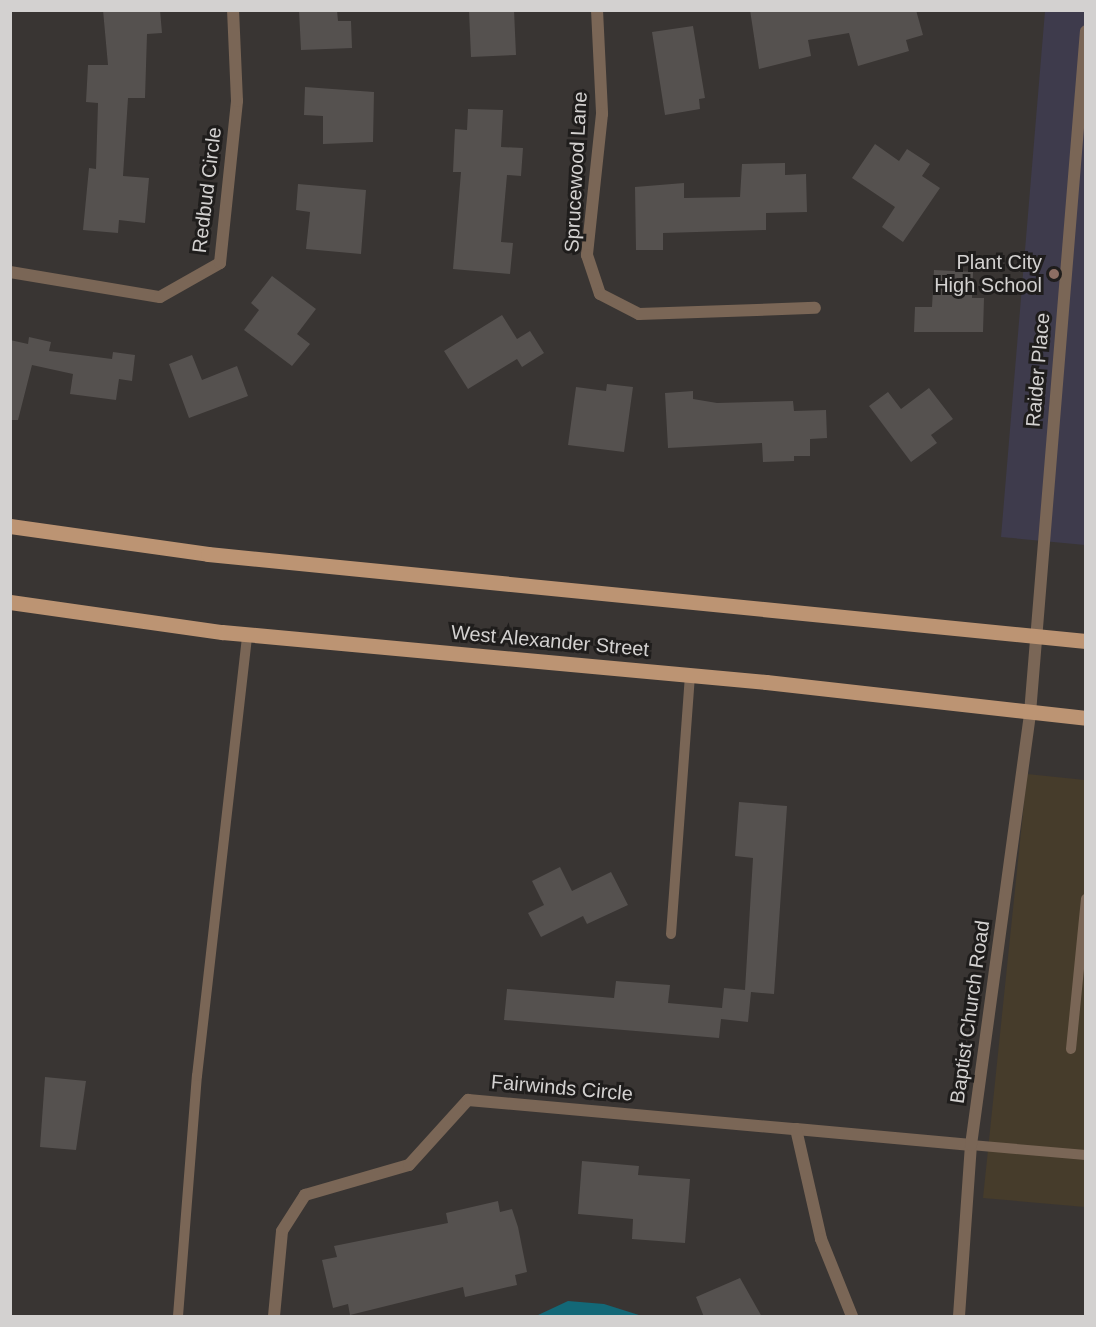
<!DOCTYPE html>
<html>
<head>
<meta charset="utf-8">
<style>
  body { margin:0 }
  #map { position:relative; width:1096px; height:1327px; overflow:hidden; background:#393533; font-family:Helvetica,sans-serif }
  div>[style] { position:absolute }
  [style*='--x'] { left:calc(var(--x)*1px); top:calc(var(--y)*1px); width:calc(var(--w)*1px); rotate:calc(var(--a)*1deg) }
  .commercial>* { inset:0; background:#463c2b }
  .education>* { inset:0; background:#3e3b4c }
  .water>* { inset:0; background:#136877 }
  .building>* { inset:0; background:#55514f }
  .service>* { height:10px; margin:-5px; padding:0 5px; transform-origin:5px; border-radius:5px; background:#7a6656 }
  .minor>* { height:12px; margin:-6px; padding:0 6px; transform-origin:6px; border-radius:6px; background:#7a6656 }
  .primary>* { height:15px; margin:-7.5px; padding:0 7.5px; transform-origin:7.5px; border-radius:7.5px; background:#bc9473 }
  .dots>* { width:16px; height:16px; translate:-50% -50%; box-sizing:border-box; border:3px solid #1f1d1c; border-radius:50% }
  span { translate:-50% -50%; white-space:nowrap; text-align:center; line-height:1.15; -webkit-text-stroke:6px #1f1d1c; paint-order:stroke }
  .street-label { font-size:20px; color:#d3d1d0 }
  .poi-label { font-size:20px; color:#d3d1d0 }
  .right { translate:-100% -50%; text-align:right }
  .frame { position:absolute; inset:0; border:12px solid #d3d1d0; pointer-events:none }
</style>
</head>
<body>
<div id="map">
  <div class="commercial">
    <div style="clip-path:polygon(1027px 774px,1085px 780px,1085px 1207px,983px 1198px)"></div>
  </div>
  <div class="education">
    <div style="clip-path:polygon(1045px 11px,1085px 11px,1085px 545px,1001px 537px)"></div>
  </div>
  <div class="water">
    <div style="clip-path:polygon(568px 1301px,604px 1304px,642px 1316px,536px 1316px)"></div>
  </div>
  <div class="building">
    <div style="clip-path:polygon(103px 10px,160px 10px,162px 33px,147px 34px,145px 98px,128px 98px,123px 176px,149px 178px,145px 223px,119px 220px,118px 233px,83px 230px,89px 168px,96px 169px,98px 103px,86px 102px,88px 65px,108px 65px)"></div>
    <div style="clip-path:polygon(299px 10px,337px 10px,338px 21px,351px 21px,352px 48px,301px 50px)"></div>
    <div style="clip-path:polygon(469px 10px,514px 10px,516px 55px,471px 57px)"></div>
    <div style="clip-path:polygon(750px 10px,916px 10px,923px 35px,906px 40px,909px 51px,858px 66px,849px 33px,808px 40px,811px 56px,759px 69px)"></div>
    <div style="clip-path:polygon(693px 26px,705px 98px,699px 99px,700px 109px,665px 115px,652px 32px)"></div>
    <div style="clip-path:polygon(305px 87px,374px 92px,373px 142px,323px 144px,323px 116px,304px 115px)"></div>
    <div style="clip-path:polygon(468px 109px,503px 110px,501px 147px,523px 148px,521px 176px,507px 175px,501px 242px,513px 243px,510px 274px,453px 269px,461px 172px,453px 172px,455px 129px,467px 130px)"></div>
    <div style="clip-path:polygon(875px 144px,899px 161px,907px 149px,930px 164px,922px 176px,940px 188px,903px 242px,882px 227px,895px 207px,852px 178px)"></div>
    <div style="clip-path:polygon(785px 163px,785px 175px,806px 174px,807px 212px,766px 213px,766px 230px,663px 233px,663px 250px,636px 250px,635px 187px,684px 183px,684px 198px,740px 197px,742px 164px)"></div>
    <div style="clip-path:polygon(298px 184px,366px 190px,361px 254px,306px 249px,310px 212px,296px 210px)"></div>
    <div style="clip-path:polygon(934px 270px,973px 272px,972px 298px,984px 298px,983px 332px,914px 332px,915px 307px,932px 307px)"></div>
    <div style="clip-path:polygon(272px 276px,316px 309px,297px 334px,310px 344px,292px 366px,244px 330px,259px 310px,251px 303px)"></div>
    <div style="clip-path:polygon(502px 315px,517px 339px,530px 331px,544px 353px,522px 367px,517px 359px,468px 389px,444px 351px)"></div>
    <div style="clip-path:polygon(29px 337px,51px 342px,49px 351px,112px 359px,113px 352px,135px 355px,132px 381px,119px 379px,116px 400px,70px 394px,73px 374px,32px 365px,18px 420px,10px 420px,10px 340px,28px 344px)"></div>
    <div style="clip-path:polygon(192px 355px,202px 380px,237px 366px,248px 396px,189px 418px,169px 364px)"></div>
    <div style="clip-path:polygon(607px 384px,633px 387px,624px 452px,568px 445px,576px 387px,606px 391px)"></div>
    <div style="clip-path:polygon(929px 388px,953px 419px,931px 435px,937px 443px,911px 462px,869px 406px,888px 392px,901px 409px)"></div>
    <div style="clip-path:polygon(693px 391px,693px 399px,717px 403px,793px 401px,794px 411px,826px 410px,827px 438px,810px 439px,810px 456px,794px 456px,794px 461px,763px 462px,762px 443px,668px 448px,665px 393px)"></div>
    <div style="clip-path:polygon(739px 802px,787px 806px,774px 994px,751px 992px,748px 1022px,721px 1019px,719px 1038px,504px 1020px,507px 989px,614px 998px,616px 981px,670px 985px,668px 1003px,722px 1008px,724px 988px,745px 990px,753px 858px,735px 856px)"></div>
    <div style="clip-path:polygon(560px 867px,572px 891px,611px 872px,628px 905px,587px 924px,583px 916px,541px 937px,528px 913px,544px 905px,532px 881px)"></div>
    <div style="clip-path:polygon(45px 1077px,86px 1081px,76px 1150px,40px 1147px)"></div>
    <div style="clip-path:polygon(582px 1161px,639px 1166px,638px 1175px,690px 1179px,685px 1243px,632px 1239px,633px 1219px,578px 1214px)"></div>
    <div style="clip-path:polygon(498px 1201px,500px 1212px,512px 1209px,518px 1227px,527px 1272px,515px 1275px,517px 1285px,465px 1297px,463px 1287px,350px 1315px,348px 1304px,333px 1308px,322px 1260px,337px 1257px,334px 1246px,448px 1223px,446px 1213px)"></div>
    <div style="clip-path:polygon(740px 1278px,762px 1317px,704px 1317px,696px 1297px)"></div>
  </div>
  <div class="service">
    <div style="--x:671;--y:934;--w:260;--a:-85.8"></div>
    <div style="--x:1071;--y:1049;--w:151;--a:-84.3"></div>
    <div style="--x:971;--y:1145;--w:115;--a:5"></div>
    <div style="--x:178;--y:1316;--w:241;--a:-85.5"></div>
    <div style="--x:197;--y:1076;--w:445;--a:-83.5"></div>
  </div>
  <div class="minor">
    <div style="--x:597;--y:10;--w:104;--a:87.2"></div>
    <div style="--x:602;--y:114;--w:142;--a:96.1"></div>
    <div style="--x:587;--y:255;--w:41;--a:71.6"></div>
    <div style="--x:600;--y:294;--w:44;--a:27.1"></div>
    <div style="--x:639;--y:314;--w:176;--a:-2"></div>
    <div style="--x:10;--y:272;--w:152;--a:9.5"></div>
    <div style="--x:160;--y:297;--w:69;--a:-29.5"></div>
    <div style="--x:220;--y:263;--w:163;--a:-84"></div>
    <div style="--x:237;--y:101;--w:91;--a:-92.5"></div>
    <div style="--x:796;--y:1129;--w:176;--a:5.2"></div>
    <div style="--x:274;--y:1316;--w:85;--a:-84.6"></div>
    <div style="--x:282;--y:1231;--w:43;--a:-57.4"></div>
    <div style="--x:305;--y:1195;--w:108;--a:-16.1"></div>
    <div style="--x:409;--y:1165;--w:88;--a:-47.8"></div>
    <div style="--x:468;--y:1100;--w:329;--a:5.1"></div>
    <div style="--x:796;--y:1129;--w:113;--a:77.2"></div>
    <div style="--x:821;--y:1239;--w:83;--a:68.1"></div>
    <div style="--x:959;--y:1316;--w:171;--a:-86"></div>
    <div style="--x:971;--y:1145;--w:436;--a:-82.2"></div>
    <div style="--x:1030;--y:713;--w:684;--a:-85.31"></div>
  </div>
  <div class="primary">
    <div style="--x:10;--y:526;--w:200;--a:8"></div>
    <div style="--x:208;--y:554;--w:882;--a:5.66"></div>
    <div style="--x:10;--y:602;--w:214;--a:8.1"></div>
    <div style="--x:222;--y:632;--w:546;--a:5.25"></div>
    <div style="--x:766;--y:682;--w:322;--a:6.4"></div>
  </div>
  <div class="dots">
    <div style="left:1054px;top:274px;background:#8d6e63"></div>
  </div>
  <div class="street-label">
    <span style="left:576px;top:172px;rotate:-87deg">Sprucewood Lane</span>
    <span style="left:207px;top:190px;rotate:-83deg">Redbud Circle</span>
    <span style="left:1038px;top:370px;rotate:-85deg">Raider Place</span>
    <span style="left:550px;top:641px;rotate:5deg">West Alexander Street</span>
    <span style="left:970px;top:1012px;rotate:-82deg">Baptist Church Road</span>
    <span style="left:562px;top:1088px;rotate:5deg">Fairwinds Circle</span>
  </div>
  <div class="poi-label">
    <span class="right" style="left:1042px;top:274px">Plant City<br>High School</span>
  </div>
  <div class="frame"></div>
</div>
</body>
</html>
